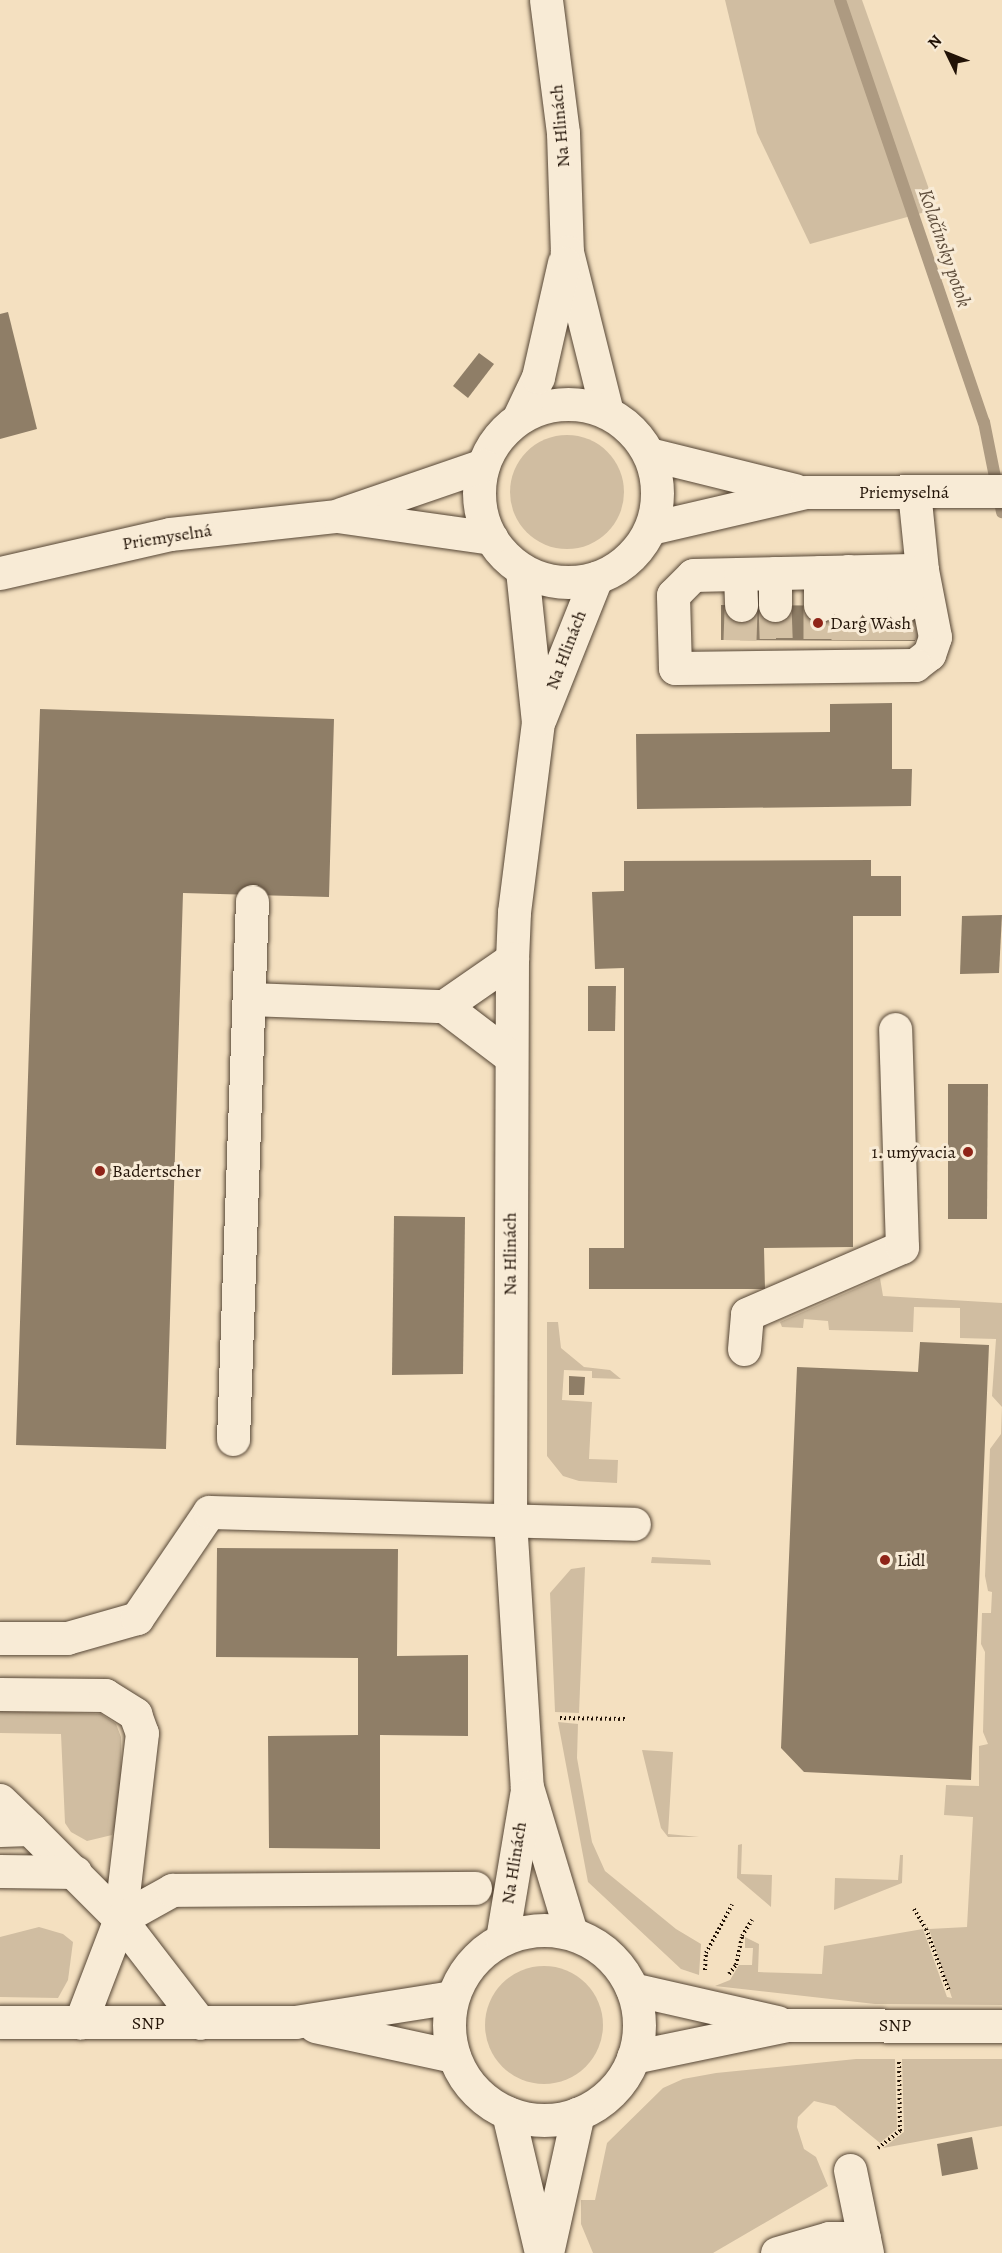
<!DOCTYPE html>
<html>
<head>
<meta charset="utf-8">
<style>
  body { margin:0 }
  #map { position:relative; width:1002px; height:2253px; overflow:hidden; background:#f4e0c0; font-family:Alegreya,serif }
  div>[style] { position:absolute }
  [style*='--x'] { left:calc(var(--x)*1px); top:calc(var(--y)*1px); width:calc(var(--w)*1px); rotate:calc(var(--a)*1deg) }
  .green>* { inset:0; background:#d0bda1 }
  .round { border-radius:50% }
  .stream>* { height:12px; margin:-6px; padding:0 6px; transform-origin:6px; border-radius:6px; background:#ad9a81 }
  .building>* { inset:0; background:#8f7e67 }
  .minor-tunnel>* { height:33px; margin-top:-16.5px; transform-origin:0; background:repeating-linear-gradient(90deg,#d4c1a4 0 33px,transparent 0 49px) }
  .path>* { height:4px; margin-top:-2px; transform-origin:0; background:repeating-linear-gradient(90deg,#221307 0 1.5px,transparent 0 4.5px) }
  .roads { filter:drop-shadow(0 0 2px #564635) drop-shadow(0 0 2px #564635) }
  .minor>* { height:33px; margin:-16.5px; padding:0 16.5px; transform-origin:16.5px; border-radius:16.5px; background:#f8ebd6 }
  .minor>.ring { margin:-16.5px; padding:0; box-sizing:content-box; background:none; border:33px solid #f8ebd6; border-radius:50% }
  .dots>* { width:16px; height:16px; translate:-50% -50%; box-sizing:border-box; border:3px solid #f8ebd6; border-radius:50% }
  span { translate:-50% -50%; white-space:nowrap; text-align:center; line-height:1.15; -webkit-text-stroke:6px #f8ebd6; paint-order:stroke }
  .street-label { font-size:18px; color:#221307 }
  .poi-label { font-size:18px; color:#221307 }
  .left { translate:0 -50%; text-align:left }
  .right { translate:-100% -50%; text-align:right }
  .water-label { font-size:20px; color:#61503e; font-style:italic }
  .north { position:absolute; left:918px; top:24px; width:60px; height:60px; -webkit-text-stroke:4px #f8ebd6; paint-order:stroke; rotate:313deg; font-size:16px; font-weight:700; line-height:24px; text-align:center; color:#221307 }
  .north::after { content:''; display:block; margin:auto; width:21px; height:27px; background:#221307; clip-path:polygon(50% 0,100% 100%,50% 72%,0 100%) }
</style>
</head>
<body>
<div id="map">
  <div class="green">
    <div style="clip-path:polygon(725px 0,862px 0,936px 209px,810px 244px,757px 133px)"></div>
    <div class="round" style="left:510px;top:435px;width:114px;height:114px"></div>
    <div style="clip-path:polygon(880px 1278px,883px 1296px,1002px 1303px,1002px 2005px,875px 2004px,715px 1986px,730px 1980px,739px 1965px,752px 1965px,753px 1948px,745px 1948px,745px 1937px,759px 1944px,758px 1972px,822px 1974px,824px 1946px,923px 1929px,947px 1997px,952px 1998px,929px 1929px,967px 1927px,973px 1817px,944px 1815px,946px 1785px,979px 1786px,979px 1746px,988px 1744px,983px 1732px,985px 1652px,981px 1644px,982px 1613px,991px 1613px,992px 1592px,988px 1591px,985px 1576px,990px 1449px,1001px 1434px,1002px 1407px,992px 1396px,996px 1339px,960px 1338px,960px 1308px,914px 1307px,913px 1332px,829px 1330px,828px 1321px,804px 1319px,803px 1328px,782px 1327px,780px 1322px)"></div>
    <div style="clip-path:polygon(547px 1322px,558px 1322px,561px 1348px,584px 1367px,610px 1370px,621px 1379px,592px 1378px,592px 1371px,564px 1370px,562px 1400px,592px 1402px,589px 1459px,618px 1460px,617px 1483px,579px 1481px,563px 1476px,547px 1456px)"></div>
    <div style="clip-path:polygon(652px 1557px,710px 1560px,711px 1565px,651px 1563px)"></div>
    <div style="clip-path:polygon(585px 1567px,579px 1713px,555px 1712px,550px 1593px,571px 1569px)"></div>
    <div style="clip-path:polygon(0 1711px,101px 1714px,116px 1724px,121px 1737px,122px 1809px,112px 1835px,87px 1841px,71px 1832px,65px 1823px,61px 1734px,0 1733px)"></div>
    <div style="clip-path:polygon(558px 1722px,578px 1724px,577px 1758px,592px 1842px,605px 1871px,676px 1929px,701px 1944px,699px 1975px,681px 1969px,588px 1882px)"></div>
    <div style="clip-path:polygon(642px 1750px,673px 1752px,668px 1834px,699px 1837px,668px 1837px,661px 1828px)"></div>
    <div style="clip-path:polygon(742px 1844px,741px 1874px,772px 1875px,771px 1907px,737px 1878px,738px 1845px)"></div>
    <div style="clip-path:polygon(900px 1855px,903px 1855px,902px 1883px,834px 1910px,835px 1878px,898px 1880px)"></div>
    <div style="clip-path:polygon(39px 1927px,63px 1934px,73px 1942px,68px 1980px,58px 1998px,0 1997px,0 1937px)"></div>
    <div class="round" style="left:485px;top:1966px;width:118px;height:118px"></div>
    <div style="clip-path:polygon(856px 2059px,895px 2059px,897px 2129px,880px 2143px,835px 2106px,814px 2101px,798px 2117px,797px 2127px,804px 2149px,816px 2157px,828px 2186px,713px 2253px,593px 2253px,581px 2224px,581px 2200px,595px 2200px,607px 2143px,663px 2088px,683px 2079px,716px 2073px)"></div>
    <div style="clip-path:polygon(902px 2059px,1002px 2059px,1002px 2126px,883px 2148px,904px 2132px)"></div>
  </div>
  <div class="stream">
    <div style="--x:840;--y:0;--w:446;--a:71.2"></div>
    <div style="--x:984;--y:422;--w:92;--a:78.7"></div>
  </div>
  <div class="building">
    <div style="clip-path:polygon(8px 312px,37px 429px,0 439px,0 314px)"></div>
    <div style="clip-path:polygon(479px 353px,494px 364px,468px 398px,453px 386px)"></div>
    <div style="clip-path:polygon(721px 605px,915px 606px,915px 641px,721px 640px)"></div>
    <div style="clip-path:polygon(892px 703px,892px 769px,912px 769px,911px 806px,637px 809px,636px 734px,830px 732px,830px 704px)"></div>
    <div style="clip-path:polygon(40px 709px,334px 719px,329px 897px,183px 893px,166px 1449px,16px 1445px)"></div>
    <div style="clip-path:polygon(871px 860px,871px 876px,901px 876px,901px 916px,853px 916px,853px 1247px,764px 1248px,765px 1289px,589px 1289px,589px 1248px,624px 1248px,624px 968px,595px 969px,592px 892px,624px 891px,624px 861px)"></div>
    <div style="clip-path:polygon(1002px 915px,999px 973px,960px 974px,962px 916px)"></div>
    <div style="clip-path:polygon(588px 986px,616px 986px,615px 1031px,588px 1031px)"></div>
    <div style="clip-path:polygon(948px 1084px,988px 1084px,987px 1219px,948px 1219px)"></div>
    <div style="clip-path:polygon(394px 1216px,465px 1217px,463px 1374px,392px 1375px)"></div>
    <div style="clip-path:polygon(920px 1342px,989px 1345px,971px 1780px,804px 1772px,781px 1748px,797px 1367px,918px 1372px)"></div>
    <div style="clip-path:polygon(569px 1376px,585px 1377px,584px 1395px,569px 1395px)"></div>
    <div style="clip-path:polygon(217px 1548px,398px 1549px,397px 1656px,468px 1655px,468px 1736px,380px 1735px,380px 1849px,269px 1848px,268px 1736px,358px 1735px,358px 1658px,216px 1657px)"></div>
    <div style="clip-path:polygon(972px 2137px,978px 2169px,942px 2176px,937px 2144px)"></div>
  </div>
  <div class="minor-tunnel">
    <div style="--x:775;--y:605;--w:35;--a:88"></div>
    <div style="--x:820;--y:605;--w:35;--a:90"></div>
    <div style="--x:848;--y:606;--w:34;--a:90"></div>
    <div style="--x:876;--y:606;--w:35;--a:90"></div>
    <div style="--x:903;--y:606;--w:35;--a:90"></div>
    <div style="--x:740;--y:640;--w:35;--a:-88"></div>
  </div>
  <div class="path">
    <div style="--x:560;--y:1718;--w:65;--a:0.9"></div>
    <div style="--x:914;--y:1909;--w:23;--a:59"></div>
    <div style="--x:926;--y:1929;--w:66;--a:69.6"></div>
    <div style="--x:705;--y:1970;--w:17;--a:-87"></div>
    <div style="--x:706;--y:1953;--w:55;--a:-61.6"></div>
    <div style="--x:729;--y:1974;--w:11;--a:-52"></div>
    <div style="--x:736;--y:1965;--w:30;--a:-78"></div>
    <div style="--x:742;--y:1936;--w:19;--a:-58"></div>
    <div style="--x:878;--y:2148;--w:28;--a:-38"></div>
    <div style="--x:900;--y:2131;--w:70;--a:-90.8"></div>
  </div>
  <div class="roads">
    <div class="minor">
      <div style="--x:546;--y:0;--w:134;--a:82.7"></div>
      <div style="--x:563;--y:133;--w:119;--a:88.1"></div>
      <div style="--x:567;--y:252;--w:165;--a:76"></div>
      <div class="ring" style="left:479px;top:404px;width:145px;height:145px"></div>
      <div style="--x:519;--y:417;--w:44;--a:-64.6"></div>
      <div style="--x:538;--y:377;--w:117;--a:-77.2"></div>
      <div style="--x:649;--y:454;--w:150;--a:13.9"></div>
      <div style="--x:914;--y:491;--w:79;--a:84.2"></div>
      <div style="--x:922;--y:570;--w:68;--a:79"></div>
      <div style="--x:935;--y:637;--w:18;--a:109"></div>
      <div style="--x:929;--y:654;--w:18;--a:142"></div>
      <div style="--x:915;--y:665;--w:240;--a:179.3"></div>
      <div style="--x:675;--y:668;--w:73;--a:-91.6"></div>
      <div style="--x:673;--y:595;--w:28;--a:-45"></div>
      <div style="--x:693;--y:575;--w:229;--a:-1.3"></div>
      <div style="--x:341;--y:514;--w:150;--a:-19"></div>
      <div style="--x:651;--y:528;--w:159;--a:-13.1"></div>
      <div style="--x:806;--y:492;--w:196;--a:-0.3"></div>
      <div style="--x:522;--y:570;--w:153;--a:84"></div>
      <div style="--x:538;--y:722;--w:192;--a:97.2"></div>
      <div style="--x:514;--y:912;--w:47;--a:92.4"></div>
      <div style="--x:512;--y:959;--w:561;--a:90.2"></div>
      <div style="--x:510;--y:1520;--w:268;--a:86.4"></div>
      <div style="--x:527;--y:1787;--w:152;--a:73.2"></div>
      <div style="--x:848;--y:571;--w:35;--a:90"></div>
      <div style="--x:875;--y:571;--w:35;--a:88"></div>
      <div style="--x:0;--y:573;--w:174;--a:-12.9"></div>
      <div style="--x:170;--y:534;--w:168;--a:-6.2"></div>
      <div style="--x:337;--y:516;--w:156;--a:8.1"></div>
      <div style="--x:775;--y:573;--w:32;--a:90"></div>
      <div style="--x:740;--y:574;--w:31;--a:88"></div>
      <div style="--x:820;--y:605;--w:33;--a:-90"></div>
      <div style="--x:903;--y:606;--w:10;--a:-90"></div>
      <div style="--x:903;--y:596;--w:32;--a:-54"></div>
      <div style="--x:540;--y:718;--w:151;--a:-68.2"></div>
      <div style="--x:249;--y:999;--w:195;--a:2.1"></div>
      <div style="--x:444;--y:1006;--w:84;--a:37.3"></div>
      <div style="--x:444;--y:1006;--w:83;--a:-34.7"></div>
      <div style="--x:744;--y:1349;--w:35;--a:-85"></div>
      <div style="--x:747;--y:1314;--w:169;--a:-23.4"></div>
      <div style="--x:902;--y:1247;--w:218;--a:-91.8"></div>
      <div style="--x:233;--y:1439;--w:538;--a:-87.98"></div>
      <div style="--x:0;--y:1638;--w:67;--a:0"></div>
      <div style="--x:67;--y:1638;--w:73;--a:-15.9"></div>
      <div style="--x:137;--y:1618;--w:128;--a:-55.8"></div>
      <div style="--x:209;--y:1512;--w:425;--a:1.6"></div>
      <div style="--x:0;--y:1694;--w:105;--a:0.5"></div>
      <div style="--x:105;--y:1695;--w:36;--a:32"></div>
      <div style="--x:135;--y:1714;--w:20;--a:70"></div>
      <div style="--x:142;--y:1733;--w:187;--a:96.7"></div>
      <div style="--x:120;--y:1919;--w:131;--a:52.4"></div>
      <div style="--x:0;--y:1800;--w:42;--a:44"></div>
      <div style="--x:0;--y:1830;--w:30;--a:-2"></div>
      <div style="--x:30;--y:1829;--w:127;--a:45"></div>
      <div style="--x:120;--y:1919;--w:111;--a:111"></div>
      <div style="--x:0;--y:1871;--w:75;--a:0.8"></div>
      <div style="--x:120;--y:1919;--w:60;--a:-29.1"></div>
      <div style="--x:172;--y:1890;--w:303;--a:-0.4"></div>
      <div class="ring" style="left:449px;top:1930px;width:157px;height:157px"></div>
      <div style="--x:502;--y:1939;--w:146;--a:-80.5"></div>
      <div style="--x:632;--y:1989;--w:149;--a:12.8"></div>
      <div style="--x:0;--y:2022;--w:295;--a:0"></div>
      <div style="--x:295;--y:2022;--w:159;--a:-9"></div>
      <div style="--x:315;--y:2026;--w:142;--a:12.2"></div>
      <div style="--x:633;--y:2057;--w:157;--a:-11.7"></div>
      <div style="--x:787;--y:2025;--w:215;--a:0.3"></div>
      <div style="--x:508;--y:2113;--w:144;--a:76.7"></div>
      <div style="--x:850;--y:2170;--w:85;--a:78.4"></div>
      <div style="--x:547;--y:2253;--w:143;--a:-77.5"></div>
      <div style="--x:777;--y:2253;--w:54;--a:-16.1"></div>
      <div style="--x:829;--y:2238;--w:35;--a:0"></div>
    </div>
  </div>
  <div class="dots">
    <div style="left:818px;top:623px;background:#8f2418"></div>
    <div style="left:968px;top:1152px;background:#8f2418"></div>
    <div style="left:100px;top:1171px;background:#8f2418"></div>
    <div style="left:885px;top:1560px;background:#8f2418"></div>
  </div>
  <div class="street-label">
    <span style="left:560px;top:126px;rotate:-95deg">Na Hlinách</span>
    <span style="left:904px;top:492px">Priemyselná</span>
    <span style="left:167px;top:537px;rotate:-9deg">Priemyselná</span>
    <span style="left:566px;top:650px;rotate:-69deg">Na Hlinách</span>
    <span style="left:510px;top:1254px;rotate:-90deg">Na Hlinách</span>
    <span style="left:514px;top:1863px;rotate:-81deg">Na Hlinách</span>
    <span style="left:148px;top:2023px">SNP</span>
    <span style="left:895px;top:2025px">SNP</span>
  </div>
  <div class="poi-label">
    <span class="left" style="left:830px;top:623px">Darg Wash</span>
    <span class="right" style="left:956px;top:1152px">1. umývacia</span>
    <span class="left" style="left:112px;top:1171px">Badertscher</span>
    <span class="left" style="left:897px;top:1560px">Lidl</span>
  </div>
  <div class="water-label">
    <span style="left:945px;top:248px;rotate:71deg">Kolačínsky potok</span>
  </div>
  <div class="north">N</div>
</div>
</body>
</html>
